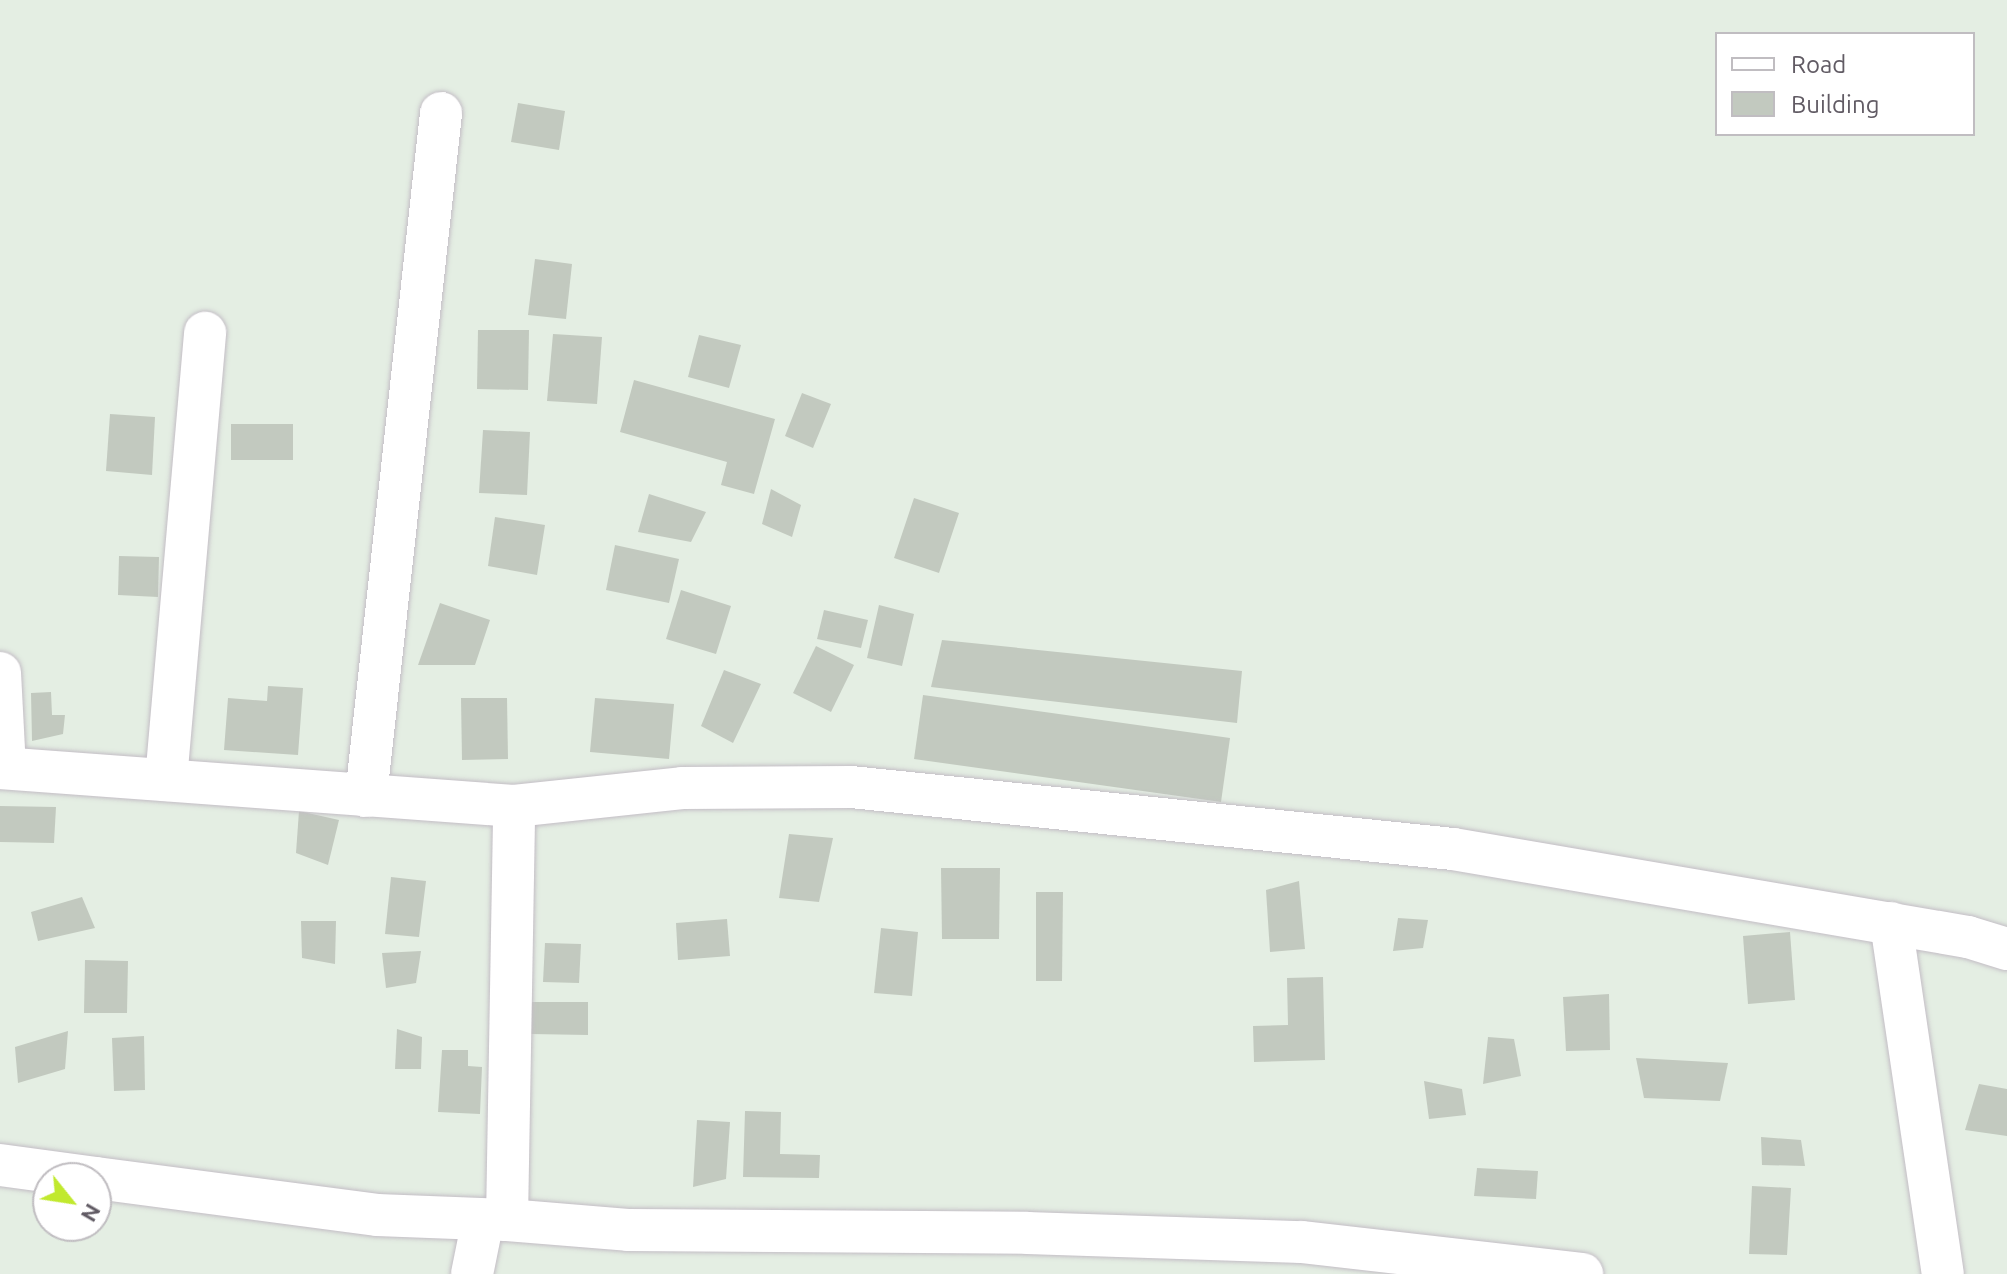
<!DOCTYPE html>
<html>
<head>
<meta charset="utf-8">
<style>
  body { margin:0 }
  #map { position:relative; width:2007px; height:1274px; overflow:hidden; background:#e4eee3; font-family:Ubuntu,sans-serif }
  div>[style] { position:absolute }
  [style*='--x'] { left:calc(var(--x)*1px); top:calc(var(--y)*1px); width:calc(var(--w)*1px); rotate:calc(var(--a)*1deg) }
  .building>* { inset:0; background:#c2c9bf }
  .roads { filter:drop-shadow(0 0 2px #c3bdc5) drop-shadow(0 0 2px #c3bdc5) }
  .minor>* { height:42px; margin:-21px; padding:0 21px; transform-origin:21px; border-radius:21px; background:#fff }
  span { translate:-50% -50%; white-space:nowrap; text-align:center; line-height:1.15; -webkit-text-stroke:8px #fff; paint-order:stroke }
  .legend { position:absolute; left:1715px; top:32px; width:260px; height:104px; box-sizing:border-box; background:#fff; border:2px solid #c0bdc1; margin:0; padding:10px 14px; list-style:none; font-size:24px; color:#615b64 }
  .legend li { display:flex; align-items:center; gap:16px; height:40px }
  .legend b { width:40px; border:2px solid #c0bdc1 }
  .north { position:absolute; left:32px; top:1162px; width:80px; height:80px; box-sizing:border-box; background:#fff; border:2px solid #c0bdc1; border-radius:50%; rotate:120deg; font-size:22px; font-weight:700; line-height:32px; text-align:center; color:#615b64 }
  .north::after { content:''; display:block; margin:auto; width:28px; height:36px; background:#c1e92e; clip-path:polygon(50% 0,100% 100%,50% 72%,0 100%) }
</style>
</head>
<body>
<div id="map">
  <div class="building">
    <div style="clip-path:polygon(518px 103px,565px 111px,559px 150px,511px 142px)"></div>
    <div style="clip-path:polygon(535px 259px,572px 264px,566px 319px,528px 315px)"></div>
    <div style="clip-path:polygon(478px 330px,529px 330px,528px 390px,477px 389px)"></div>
    <div style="clip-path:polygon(553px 334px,602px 337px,597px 404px,547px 401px)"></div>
    <div style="clip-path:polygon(699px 335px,741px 345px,729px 388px,688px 377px)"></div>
    <div style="clip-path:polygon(634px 380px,775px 419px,754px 494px,721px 485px,727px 462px,620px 432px)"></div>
    <div style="clip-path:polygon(802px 393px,831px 404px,813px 448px,785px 436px)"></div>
    <div style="clip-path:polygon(110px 414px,155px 417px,152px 475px,106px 471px)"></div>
    <div style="clip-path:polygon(231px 424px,293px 424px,293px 460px,231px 460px)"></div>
    <div style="clip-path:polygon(483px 430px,530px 432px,527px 495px,479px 493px)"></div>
    <div style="clip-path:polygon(771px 489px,801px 505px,792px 537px,762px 524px)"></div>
    <div style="clip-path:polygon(649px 494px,706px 512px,691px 542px,638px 532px)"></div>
    <div style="clip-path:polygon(914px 498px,959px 513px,939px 573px,894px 558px)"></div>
    <div style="clip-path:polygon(495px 517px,545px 525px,537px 575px,488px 566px)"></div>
    <div style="clip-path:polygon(615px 545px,679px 559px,669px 603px,606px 590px)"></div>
    <div style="clip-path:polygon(119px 556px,159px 557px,158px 597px,118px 595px)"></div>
    <div style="clip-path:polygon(681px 590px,731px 606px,716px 654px,666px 639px)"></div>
    <div style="clip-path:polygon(440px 603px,490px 620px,475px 665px,418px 665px)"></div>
    <div style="clip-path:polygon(879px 605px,914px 614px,902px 666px,867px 658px)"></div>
    <div style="clip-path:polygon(824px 610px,868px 620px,861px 648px,817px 639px)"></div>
    <div style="clip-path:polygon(942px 640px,1242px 671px,1237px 723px,931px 687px)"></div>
    <div style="clip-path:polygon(816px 646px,854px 665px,831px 712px,793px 693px)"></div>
    <div style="clip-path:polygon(724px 670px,761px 684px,733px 743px,701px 726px)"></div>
    <div style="clip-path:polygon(268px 686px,303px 688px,298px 755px,224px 750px,228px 698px,267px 701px)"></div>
    <div style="clip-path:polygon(51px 692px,52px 715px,65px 715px,63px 734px,32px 741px,31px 693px)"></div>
    <div style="clip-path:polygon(923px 695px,1230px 738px,1221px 802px,914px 759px)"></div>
    <div style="clip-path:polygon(461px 698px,507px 698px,508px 759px,462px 760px)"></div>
    <div style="clip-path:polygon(595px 698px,674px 704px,669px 759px,590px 752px)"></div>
    <div style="clip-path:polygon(0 806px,56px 807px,54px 843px,0 842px)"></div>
    <div style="clip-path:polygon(299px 811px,339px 820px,328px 865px,296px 853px)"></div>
    <div style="clip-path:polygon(789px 834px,833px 838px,819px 902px,779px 898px)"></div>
    <div style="clip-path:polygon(941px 868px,1000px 868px,999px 939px,942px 939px)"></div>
    <div style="clip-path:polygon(391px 877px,426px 881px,419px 937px,385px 934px)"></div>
    <div style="clip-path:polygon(1299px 881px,1305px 949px,1270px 952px,1266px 890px)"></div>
    <div style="clip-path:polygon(1036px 892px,1063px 892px,1062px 981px,1036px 981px)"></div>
    <div style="clip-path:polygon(82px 897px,95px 928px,38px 941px,31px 912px)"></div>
    <div style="clip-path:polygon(1398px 918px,1428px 920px,1423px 948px,1393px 951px)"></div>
    <div style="clip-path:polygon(727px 919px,730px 956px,678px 960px,676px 923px)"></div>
    <div style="clip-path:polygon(301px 921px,336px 921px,335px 964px,302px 958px)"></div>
    <div style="clip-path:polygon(881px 928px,918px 932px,912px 996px,874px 993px)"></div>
    <div style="clip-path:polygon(1790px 932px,1795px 1000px,1748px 1004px,1743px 936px)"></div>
    <div style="clip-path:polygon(545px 943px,581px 944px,579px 983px,543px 982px)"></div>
    <div style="clip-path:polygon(421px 951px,416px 983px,386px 988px,382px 953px)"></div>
    <div style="clip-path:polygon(85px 960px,128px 961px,127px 1013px,84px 1013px)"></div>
    <div style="clip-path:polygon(1323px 977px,1325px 1060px,1254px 1062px,1253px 1026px,1288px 1025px,1287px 978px)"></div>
    <div style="clip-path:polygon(1609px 994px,1610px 1050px,1566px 1051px,1563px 997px)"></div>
    <div style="clip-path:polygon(531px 1002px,588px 1002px,588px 1035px,531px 1034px)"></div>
    <div style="clip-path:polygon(397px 1029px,422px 1037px,421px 1069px,395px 1069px)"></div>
    <div style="clip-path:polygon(68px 1031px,65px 1069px,18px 1083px,15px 1047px)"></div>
    <div style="clip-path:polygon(144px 1036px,145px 1090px,114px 1091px,112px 1038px)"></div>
    <div style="clip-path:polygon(1488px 1037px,1514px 1039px,1521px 1076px,1483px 1084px)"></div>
    <div style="clip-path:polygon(442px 1050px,468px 1050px,468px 1066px,482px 1067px,480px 1114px,438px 1112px)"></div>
    <div style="clip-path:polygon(1636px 1058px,1728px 1063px,1720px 1101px,1644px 1098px)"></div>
    <div style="clip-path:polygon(1424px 1081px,1462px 1089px,1466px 1115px,1429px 1119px)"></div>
    <div style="clip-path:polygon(1979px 1084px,2007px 1089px,2007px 1136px,1965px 1130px)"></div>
    <div style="clip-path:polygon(745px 1111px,781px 1112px,780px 1154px,820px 1155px,819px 1178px,743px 1177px)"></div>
    <div style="clip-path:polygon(697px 1120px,730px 1122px,726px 1179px,693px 1187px)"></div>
    <div style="clip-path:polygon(1761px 1137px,1801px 1140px,1805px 1166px,1762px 1165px)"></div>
    <div style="clip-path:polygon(1477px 1168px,1538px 1171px,1536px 1199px,1474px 1196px)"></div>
    <div style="clip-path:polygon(1752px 1186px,1791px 1188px,1787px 1255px,1749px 1254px)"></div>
  </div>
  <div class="roads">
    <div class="minor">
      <div style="--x:0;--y:673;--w:95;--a:87"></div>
      <div style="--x:0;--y:768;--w:515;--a:4.23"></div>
      <div style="--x:514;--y:806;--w:169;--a:-6.1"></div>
      <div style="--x:682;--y:788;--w:169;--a:-0.3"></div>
      <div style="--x:851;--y:787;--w:605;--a:5.88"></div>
      <div style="--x:1453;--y:849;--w:522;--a:9.7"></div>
      <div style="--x:1968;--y:937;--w:41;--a:17.1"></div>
      <div style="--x:166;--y:780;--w:449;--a:-85"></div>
      <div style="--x:366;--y:796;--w:687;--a:-83.73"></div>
      <div style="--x:1891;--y:923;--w:355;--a:81.6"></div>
      <div style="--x:0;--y:1165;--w:97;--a:7.7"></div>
      <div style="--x:96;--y:1178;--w:283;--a:7.5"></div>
      <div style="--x:377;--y:1215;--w:130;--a:2.2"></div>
      <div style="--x:507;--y:1220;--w:121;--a:4.7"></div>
      <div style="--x:628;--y:1230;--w:399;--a:0.4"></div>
      <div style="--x:1027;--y:1233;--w:275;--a:1.9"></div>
      <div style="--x:1302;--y:1242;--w:282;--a:6.5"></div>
      <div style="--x:507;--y:1220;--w:414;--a:-89"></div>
      <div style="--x:472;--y:1274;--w:55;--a:-78.5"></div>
    </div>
  </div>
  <ul class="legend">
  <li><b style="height:10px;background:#fff"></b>Road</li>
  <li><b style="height:22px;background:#c2c9bf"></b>Building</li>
  </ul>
  <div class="north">N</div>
</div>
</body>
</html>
